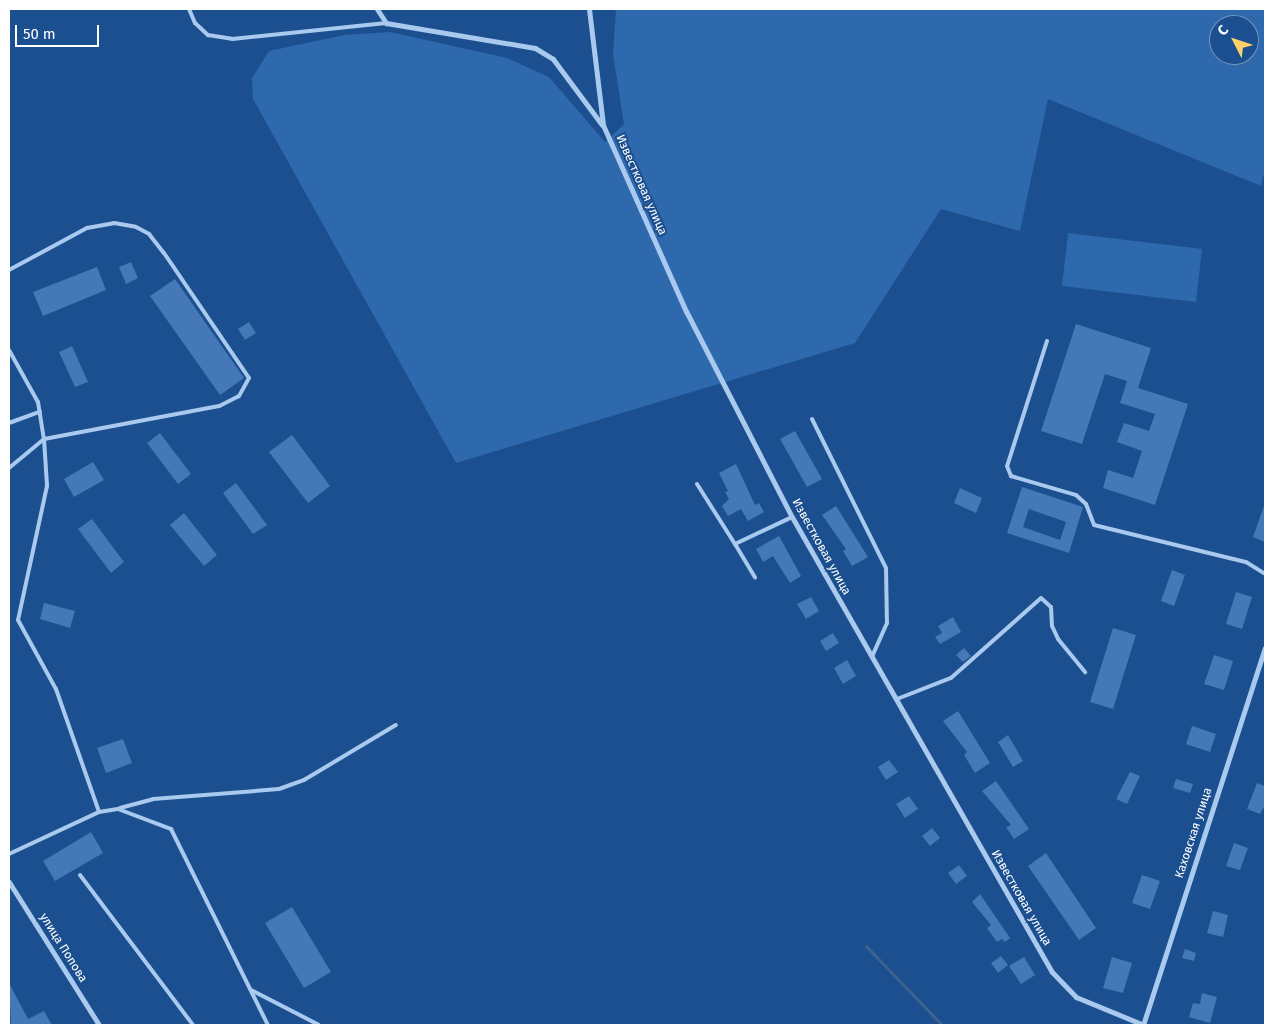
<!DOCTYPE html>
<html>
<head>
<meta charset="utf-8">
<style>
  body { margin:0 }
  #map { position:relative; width:1274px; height:1034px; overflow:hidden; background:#1b4f8f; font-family:"Fira Sans",sans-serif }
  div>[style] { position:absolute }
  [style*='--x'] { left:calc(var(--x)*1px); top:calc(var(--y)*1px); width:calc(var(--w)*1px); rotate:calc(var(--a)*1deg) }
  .green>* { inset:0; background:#2e69ad }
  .stream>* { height:3px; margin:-1.5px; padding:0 1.5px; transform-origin:1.5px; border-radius:1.5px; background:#3c6290 }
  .building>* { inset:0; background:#4478b7 }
  .service>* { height:4px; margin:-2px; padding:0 2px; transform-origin:2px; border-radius:2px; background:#a9c9ee }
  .minor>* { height:5px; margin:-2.5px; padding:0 2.5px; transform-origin:2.5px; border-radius:2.5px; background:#a9c9ee }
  span { translate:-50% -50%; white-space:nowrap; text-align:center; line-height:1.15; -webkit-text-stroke:4px #1b4f8f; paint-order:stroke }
  .street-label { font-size:12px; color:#fff }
  .frame { position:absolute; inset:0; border:10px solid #fff; pointer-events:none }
  .north { position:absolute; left:1209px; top:15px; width:50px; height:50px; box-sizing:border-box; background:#1b4f8f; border:1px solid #7695bc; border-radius:50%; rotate:311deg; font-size:14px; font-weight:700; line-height:20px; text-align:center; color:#fff }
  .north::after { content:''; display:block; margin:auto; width:18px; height:22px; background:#ffd166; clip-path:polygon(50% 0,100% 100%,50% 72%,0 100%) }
  .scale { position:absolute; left:15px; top:25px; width:84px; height:22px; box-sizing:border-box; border:2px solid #fff; border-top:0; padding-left:6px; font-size:15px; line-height:18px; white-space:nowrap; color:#fff; -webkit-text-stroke:4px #1b4f8f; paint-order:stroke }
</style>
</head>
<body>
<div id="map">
  <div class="green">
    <div style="clip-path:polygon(evenodd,616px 9px,1265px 9px,1265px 169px,1261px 186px,1048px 99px,1020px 231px,941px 209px,855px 343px,456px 463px,253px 99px,252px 78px,269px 51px,344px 35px,390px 32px,507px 58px,549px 77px,605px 142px,624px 124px,613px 54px,616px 9px,1219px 25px,1249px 25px,1249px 55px,1219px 55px,1219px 25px)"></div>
    <div style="clip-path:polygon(1068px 233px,1202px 249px,1196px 302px,1062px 286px)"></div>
  </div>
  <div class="stream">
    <div style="--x:866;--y:946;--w:110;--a:46.1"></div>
  </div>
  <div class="building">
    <div style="clip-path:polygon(131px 262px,138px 278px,126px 284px,119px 267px)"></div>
    <div style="clip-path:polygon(97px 267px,106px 290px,43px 316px,33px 292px)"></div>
    <div style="clip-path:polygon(175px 279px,244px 378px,220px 395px,150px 296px)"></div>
    <div style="clip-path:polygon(249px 322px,256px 333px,245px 340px,238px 329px)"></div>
    <div style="clip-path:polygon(1076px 324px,1151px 348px,1138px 388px,1188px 404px,1155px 505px,1103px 488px,1108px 470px,1133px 478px,1142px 451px,1117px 442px,1124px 423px,1149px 431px,1155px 414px,1120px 403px,1127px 381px,1105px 374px,1082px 444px,1041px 431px)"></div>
    <div style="clip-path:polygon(72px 346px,88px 382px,75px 387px,59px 352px)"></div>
    <div style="clip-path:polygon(795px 431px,822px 479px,807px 487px,780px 439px)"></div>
    <div style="clip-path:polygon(160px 433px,191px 474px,178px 484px,147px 443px)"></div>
    <div style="clip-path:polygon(292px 435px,330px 486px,308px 503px,269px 452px)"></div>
    <div style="clip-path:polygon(93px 462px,104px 480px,74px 497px,64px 479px)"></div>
    <div style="clip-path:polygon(736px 464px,755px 505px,759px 503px,764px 512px,748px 521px,741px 509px,728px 516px,722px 506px,729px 499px,725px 492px,728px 491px,719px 473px)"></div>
    <div style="clip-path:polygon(236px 483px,267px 525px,253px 534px,223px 493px)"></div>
    <div style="clip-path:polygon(evenodd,1022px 487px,1083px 507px,1069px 553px,1007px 533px,1022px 487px,1029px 509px,1066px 522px,1060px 540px,1023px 527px,1029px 509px)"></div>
    <div style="clip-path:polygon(960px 488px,982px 498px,976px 513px,954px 503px)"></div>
    <div style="clip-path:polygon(836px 506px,868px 557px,852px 566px,843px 551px,846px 549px,822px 515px)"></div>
    <div style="clip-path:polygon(1264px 506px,1265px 506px,1265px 542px,1253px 537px)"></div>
    <div style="clip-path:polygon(184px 513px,217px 555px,204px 566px,170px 525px)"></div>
    <div style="clip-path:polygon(92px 519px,124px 562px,111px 573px,78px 529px)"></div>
    <div style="clip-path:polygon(779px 536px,801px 576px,790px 583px,773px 556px,763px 562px,756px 549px)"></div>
    <div style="clip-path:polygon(1172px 570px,1185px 575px,1174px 606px,1161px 601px)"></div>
    <div style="clip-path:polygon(1236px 592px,1252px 597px,1242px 629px,1226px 624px)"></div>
    <div style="clip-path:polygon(811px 597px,819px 611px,806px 619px,797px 604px)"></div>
    <div style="clip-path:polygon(44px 603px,75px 611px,70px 628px,40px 619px)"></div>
    <div style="clip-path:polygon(953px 617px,961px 632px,940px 644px,935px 637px,942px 633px,938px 626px)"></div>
    <div style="clip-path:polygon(1113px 628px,1136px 635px,1113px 709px,1090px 702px)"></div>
    <div style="clip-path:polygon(833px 633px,839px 643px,826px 651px,820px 641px)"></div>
    <div style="clip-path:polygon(964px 648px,971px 656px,963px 662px,956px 655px)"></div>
    <div style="clip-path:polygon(1214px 655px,1233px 661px,1224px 690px,1204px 684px)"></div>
    <div style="clip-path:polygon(847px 660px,856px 676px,843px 684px,834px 668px)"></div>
    <div style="clip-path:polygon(958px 711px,990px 763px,975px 773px,964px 755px,967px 752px,943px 721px)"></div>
    <div style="clip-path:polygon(1192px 726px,1216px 734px,1210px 752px,1186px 744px)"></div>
    <div style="clip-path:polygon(1008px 735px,1023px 761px,1013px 767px,998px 742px)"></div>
    <div style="clip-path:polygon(123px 739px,132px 763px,106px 773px,97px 748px)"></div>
    <div style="clip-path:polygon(889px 760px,898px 772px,886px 780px,878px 767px)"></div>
    <div style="clip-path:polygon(1130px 772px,1140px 776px,1127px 804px,1116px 799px)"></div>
    <div style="clip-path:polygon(1176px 779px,1193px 784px,1190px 793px,1173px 788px)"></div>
    <div style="clip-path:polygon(996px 781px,1029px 829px,1014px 839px,1006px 827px,1011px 825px,982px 791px)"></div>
    <div style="clip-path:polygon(1257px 783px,1265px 786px,1265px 805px,1260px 814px,1247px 809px)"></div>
    <div style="clip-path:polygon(909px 796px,918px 809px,905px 818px,896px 804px)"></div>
    <div style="clip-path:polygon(932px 828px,940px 838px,930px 846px,922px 836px)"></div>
    <div style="clip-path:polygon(91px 832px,103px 853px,55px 881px,43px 861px)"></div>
    <div style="clip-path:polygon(1234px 843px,1248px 848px,1240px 870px,1226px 866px)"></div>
    <div style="clip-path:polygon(1046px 853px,1096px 928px,1079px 940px,1028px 866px)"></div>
    <div style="clip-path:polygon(959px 865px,967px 876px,956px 884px,948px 873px)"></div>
    <div style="clip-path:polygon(1142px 875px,1160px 881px,1150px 909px,1132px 903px)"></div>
    <div style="clip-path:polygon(980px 894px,1010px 938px,1005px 942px,1002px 939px,997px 942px,987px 928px,991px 925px,972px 902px)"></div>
    <div style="clip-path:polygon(292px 907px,331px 972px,304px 988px,265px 923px)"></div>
    <div style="clip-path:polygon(1213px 911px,1228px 915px,1223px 937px,1207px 933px)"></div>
    <div style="clip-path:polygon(1185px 949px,1196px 953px,1194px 961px,1182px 958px)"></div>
    <div style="clip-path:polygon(1001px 956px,1008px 965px,998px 973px,991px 963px)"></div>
    <div style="clip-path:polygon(1024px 957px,1035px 975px,1021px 984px,1009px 966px)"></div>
    <div style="clip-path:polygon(1112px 957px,1132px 963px,1123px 993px,1103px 988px)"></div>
    <div style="clip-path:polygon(9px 983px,28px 1019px,44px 1011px,52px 1025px,11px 1025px)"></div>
    <div style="clip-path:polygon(1202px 993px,1217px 997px,1210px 1023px,1189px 1017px,1193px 1003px,1200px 1004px)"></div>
  </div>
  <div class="service">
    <div style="--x:189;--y:9;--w:15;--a:67"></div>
    <div style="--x:195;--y:23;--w:18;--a:43"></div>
    <div style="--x:208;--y:35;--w:24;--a:9"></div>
    <div style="--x:232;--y:39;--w:155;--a:-5.9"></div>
    <div style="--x:9;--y:270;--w:89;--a:-28.3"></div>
    <div style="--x:87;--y:228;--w:27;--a:-10"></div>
    <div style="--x:114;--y:223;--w:22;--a:10"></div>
    <div style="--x:136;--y:227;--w:15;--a:28"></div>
    <div style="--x:149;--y:234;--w:24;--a:52"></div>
    <div style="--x:164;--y:253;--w:151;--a:55.8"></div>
    <div style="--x:249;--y:378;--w:21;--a:119"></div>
    <div style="--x:239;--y:396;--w:22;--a:153"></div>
    <div style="--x:219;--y:406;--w:178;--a:169.3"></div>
    <div style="--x:44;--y:439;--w:47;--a:86.3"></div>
    <div style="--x:47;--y:486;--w:137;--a:102.2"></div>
    <div style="--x:18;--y:620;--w:79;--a:61.2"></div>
    <div style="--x:56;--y:689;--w:130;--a:70.7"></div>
    <div style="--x:1047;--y:341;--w:131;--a:107.7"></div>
    <div style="--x:1007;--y:466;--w:11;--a:68"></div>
    <div style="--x:1011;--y:476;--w:68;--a:16.3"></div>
    <div style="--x:1076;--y:495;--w:13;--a:42"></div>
    <div style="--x:1086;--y:504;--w:22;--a:69"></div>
    <div style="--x:1094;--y:525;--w:156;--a:13.7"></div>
    <div style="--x:1246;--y:562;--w:22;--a:32"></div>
    <div style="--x:9;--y:350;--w:60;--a:60.9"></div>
    <div style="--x:38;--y:402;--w:37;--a:81"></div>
    <div style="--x:44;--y:439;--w:45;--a:140.4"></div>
    <div style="--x:812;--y:419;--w:166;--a:63.6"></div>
    <div style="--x:886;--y:568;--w:55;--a:89"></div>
    <div style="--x:887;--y:623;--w:36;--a:114"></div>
    <div style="--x:9;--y:423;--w:33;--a:-20"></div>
    <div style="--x:697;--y:484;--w:71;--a:57.7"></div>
    <div style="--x:735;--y:544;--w:63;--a:-25.3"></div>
    <div style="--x:735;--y:544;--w:39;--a:59"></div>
    <div style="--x:897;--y:699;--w:58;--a:-21.3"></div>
    <div style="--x:951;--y:678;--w:120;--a:-41.6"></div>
    <div style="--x:1041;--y:598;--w:13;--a:42"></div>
    <div style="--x:1051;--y:607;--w:19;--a:87"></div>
    <div style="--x:1052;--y:626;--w:14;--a:65"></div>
    <div style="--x:1058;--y:639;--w:43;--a:50.7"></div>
    <div style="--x:120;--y:808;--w:34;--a:-15"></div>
    <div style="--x:153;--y:799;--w:126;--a:-4.5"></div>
    <div style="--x:279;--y:789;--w:27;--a:-20"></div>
    <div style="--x:304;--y:780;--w:107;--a:-30.9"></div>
    <div style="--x:9;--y:854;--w:99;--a:-25"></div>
    <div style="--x:99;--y:812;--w:19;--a:-9"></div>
    <div style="--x:118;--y:809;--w:57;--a:20.7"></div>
    <div style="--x:171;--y:829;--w:219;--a:63.7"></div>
    <div style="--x:80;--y:875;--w:188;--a:53"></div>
    <div style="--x:251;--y:990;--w:76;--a:27.2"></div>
  </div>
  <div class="minor">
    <div style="--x:377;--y:9;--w:17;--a:57"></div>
    <div style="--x:386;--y:23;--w:151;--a:9.5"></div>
    <div style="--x:535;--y:48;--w:21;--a:31"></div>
    <div style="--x:553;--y:59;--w:82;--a:53.4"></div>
    <div style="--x:589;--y:9;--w:117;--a:83.1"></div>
    <div style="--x:603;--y:125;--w:204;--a:66"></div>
    <div style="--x:686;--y:311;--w:232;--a:62.8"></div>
    <div style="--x:792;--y:517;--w:524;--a:60.26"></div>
    <div style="--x:1052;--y:972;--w:35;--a:46"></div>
    <div style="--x:1076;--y:997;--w:74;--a:22.4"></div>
    <div style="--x:9;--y:882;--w:169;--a:57.8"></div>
    <div style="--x:1143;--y:1025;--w:396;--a:-72.1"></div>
  </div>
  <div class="street-label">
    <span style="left:641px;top:185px;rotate:66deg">Известковая улица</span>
    <span style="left:821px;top:547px;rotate:61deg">Известковая улица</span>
    <span style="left:1194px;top:833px;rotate:-72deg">Каховская улица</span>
    <span style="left:1021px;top:898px;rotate:60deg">Известковая улица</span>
    <span style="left:63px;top:948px;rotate:58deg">улица Попова</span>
  </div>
  <div class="frame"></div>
  <div class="north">С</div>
  <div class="scale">50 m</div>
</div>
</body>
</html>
